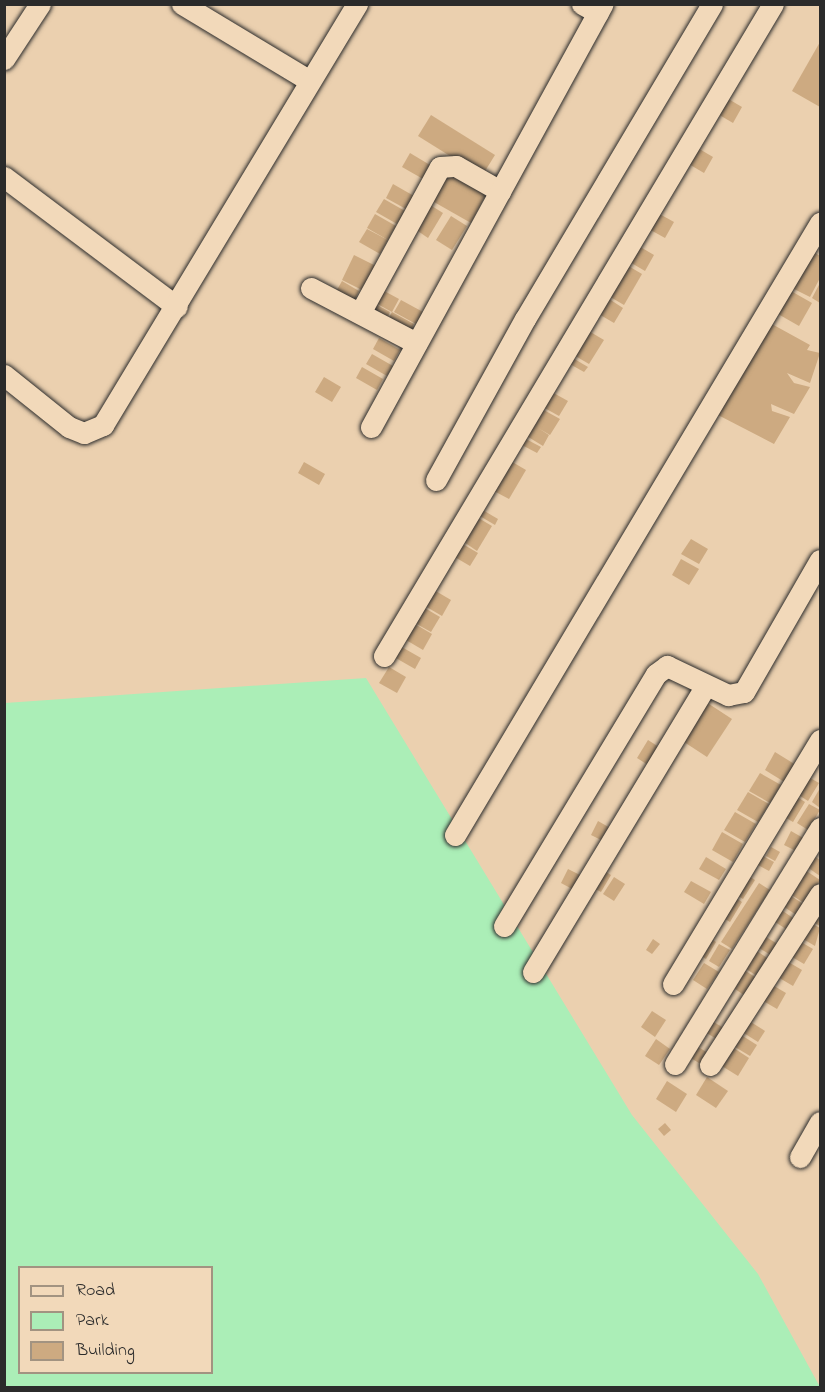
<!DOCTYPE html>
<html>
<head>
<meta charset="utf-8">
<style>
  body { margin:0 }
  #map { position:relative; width:825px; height:1392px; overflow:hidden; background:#ebd0af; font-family:"Indie Flower",sans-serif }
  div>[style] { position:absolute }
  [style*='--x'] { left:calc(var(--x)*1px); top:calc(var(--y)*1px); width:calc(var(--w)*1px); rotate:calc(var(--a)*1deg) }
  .green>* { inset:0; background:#abeeb7 }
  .building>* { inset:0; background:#cdaa81 }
  .roads { filter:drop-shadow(0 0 2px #2b2b2b) drop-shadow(0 0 2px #2b2b2b) }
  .minor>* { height:21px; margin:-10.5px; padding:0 10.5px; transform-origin:10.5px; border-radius:10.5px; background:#f2d9ba }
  span { translate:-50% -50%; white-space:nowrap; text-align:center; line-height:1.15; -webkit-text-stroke:4.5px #f2d9ba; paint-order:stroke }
  .frame { position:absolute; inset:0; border:6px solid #2b2b2b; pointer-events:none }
  .legend { position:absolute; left:18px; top:1266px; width:195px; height:108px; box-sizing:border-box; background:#f2d9ba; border:2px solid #a29381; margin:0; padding:8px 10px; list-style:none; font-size:18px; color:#2b2b2b }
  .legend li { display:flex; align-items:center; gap:12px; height:30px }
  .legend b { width:30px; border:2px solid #a29381 }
</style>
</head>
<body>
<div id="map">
  <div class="green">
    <div style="clip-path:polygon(evenodd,366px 678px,632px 1115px,758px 1274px,820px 1387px,5px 1388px,5px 703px,366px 678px,20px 1268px,212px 1268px,212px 1372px,20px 1372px,20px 1268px)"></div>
  </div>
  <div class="building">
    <div style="clip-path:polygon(820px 42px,820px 107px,792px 91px)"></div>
    <div style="clip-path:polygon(725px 97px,742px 107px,733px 123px,716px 113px)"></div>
    <div style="clip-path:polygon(431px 115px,495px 155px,482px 176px,418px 136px)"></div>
    <div style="clip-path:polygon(696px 147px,713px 157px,704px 173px,687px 163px)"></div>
    <div style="clip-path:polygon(410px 153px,430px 165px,423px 179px,402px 167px)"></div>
    <div style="clip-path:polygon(442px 170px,486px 195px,471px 223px,427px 198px)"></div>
    <div style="clip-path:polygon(393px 184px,414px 196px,406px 209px,386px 198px)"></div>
    <div style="clip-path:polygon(384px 199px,405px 211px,397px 224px,376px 212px)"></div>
    <div style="clip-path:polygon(427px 203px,443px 213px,428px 238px,412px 227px)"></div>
    <div style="clip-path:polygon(656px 212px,674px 222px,665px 238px,647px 228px)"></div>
    <div style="clip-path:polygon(375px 214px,396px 226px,388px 240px,367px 228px)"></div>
    <div style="clip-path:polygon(451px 216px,467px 226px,452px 250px,436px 240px)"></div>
    <div style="clip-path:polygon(367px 229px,388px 240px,380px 254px,359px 242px)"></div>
    <div style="clip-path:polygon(637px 245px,654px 255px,645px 271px,628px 261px)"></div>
    <div style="clip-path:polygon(812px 251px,820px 256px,820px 278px,810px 297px,792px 288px)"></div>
    <div style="clip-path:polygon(354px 255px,378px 267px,366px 292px,342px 280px)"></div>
    <div style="clip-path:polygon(625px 264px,642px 274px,624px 305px,607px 295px)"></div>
    <div style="clip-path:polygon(342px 281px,359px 291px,351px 307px,333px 297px)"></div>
    <div style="clip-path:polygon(820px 283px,820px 303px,812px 298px)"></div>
    <div style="clip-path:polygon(377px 287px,399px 299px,392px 312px,370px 300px)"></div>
    <div style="clip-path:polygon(791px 291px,812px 303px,799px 326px,778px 314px)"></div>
    <div style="clip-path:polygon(606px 297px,623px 308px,614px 323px,597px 313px)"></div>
    <div style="clip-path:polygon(368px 300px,390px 312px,384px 325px)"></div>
    <div style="clip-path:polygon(401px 300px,423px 312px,416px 324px,394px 312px)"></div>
    <div style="clip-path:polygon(392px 312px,414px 324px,407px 337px,385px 325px)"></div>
    <div style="clip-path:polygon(770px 323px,810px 345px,807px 350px,820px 353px,810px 383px,787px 373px,794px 383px,810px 387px,794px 414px,771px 404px,772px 411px,790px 417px,774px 444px,718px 415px)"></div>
    <div style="clip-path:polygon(587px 330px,604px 340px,589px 364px,572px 354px)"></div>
    <div style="clip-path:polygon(379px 338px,400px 350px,394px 361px,373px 349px)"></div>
    <div style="clip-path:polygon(372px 354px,393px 366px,387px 376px,366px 364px)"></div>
    <div style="clip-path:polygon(571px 357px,588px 367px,584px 372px,568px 363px)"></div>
    <div style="clip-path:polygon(362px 367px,383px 379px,377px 390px,356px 378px)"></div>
    <div style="clip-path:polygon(324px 377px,341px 387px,332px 402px,315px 392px)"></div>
    <div style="clip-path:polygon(550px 391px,568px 401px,559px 416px,541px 406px)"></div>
    <div style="clip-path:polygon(542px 409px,560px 419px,550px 435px,538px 428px,549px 435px,543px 446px,525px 435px)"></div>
    <div style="clip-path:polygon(524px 438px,541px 447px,537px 453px,520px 444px)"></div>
    <div style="clip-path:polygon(509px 460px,526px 470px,509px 499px,492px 490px)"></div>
    <div style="clip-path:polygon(304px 462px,325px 474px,319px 485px,298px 473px)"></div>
    <div style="clip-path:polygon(481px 509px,498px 519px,495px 525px,478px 515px)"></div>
    <div style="clip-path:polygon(475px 516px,492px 526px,477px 551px,461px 540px)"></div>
    <div style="clip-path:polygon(691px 539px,708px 549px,699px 564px,681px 554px)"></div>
    <div style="clip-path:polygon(461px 543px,478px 553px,470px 566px,453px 556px)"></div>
    <div style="clip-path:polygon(681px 559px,699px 569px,689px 585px,672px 575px)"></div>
    <div style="clip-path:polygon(434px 590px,451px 600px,442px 616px,425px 606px)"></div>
    <div style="clip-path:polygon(423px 607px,440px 617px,431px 632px,413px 622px)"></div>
    <div style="clip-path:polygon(415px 624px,432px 634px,423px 650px,406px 640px)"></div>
    <div style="clip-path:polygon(400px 646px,421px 658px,415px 669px,394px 657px)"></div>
    <div style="clip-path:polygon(389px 667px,406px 677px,397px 693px,379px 683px)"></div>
    <div style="clip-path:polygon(706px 702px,732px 719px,707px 757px,681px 740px)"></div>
    <div style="clip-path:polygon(648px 740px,662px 749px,651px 767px,637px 758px)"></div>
    <div style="clip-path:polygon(775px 752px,796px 765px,786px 783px,765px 770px)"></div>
    <div style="clip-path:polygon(760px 773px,781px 785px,770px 803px,749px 791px)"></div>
    <div style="clip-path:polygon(805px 775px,819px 783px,808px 801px,794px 792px)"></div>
    <div style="clip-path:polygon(820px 788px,820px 808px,812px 802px)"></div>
    <div style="clip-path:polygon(748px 792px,769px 804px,758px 822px,737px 810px)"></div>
    <div style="clip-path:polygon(794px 795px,805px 802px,793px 822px,781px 815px)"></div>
    <div style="clip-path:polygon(809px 804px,820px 810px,808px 830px,797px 823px)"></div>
    <div style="clip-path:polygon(735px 812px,756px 824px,745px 842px,724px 830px)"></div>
    <div style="clip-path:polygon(598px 821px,612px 829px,605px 842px,591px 835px)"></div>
    <div style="clip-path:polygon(791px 831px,805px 839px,798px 852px,784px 845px)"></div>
    <div style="clip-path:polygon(722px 832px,743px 844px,733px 862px,712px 850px)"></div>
    <div style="clip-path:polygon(771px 847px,780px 852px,775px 861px,766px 856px)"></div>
    <div style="clip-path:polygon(811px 854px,820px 860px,820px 876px,804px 865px)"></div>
    <div style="clip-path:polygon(761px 855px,774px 862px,769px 871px,756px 864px)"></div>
    <div style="clip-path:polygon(706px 857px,726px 869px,719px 880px,699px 869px)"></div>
    <div style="clip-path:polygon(802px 868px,820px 880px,807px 905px,787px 892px)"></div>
    <div style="clip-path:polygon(568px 869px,582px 876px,574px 890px,561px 883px)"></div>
    <div style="clip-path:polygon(601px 869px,611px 875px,601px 892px,590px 886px)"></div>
    <div style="clip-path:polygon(744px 873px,755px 880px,743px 899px,732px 892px)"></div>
    <div style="clip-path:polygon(614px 877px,625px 884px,614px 901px,603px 894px)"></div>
    <div style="clip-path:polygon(691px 881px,711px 892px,704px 904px,684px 892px)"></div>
    <div style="clip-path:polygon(759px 883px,770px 890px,732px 949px,721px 942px)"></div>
    <div style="clip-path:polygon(785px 892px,805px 905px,798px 916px,778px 903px)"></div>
    <div style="clip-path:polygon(731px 895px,742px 902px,730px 922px,719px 915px)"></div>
    <div style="clip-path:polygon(820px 905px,820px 926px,809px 920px)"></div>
    <div style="clip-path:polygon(777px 907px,796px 920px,789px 931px,769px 918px)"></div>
    <div style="clip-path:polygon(807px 921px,820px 928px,815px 946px,798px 936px)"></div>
    <div style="clip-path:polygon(761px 934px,781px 946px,774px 957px,754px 945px)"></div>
    <div style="clip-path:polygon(706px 935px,716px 942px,706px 959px,695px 952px)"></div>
    <div style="clip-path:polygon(653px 939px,660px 944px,652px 954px,646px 950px)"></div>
    <div style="clip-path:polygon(796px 939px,813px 949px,804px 964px,787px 954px)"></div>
    <div style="clip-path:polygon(719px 944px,730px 950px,719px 967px,709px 961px)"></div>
    <div style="clip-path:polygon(752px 948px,772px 961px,760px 978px,740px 965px)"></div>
    <div style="clip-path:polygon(785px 960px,802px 970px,793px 986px,776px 976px)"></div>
    <div style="clip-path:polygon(704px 963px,719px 972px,707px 989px,693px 980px)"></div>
    <div style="clip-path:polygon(739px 967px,760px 980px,748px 998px,728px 984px)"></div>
    <div style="clip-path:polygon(769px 983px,786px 993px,777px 1009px,760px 999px)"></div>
    <div style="clip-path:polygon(652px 1011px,666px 1020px,655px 1037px,641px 1027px)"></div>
    <div style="clip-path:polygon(707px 1018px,727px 1030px,720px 1041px,700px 1029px)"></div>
    <div style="clip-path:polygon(746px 1019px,765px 1031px,758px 1042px,739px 1030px)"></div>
    <div style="clip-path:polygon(738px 1033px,757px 1045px,750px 1056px,730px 1044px)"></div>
    <div style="clip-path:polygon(656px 1039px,670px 1049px,659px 1065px,645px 1056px)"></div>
    <div style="clip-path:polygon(692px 1043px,711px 1055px,704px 1066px,684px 1054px)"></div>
    <div style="clip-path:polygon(729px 1045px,749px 1058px,738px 1076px,717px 1063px)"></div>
    <div style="clip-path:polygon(707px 1077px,728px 1091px,716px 1108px,696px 1095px)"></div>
    <div style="clip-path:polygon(667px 1081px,687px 1094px,676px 1112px,656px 1099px)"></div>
    <div style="clip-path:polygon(665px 1123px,671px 1130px,664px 1136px,658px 1129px)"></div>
  </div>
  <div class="roads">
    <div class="minor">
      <div style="--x:182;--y:4;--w:149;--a:31"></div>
      <div style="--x:582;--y:4;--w:18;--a:29"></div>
      <div style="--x:4;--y:59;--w:66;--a:-56.8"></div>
      <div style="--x:4;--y:177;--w:216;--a:36.9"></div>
      <div style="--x:311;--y:288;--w:119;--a:27.6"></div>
      <div style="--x:360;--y:313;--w:166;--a:-61.3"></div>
      <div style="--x:440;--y:167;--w:16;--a:-4"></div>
      <div style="--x:456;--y:166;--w:51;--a:29.6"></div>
      <div style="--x:4;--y:375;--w:83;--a:38.7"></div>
      <div style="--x:69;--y:427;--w:16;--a:22"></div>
      <div style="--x:84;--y:433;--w:21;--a:-23"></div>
      <div style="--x:103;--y:425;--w:492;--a:-58.9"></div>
      <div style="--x:371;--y:427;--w:482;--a:-61.3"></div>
      <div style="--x:436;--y:480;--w:184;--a:-61.1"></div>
      <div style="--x:525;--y:319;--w:366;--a:-59.3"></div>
      <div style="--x:384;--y:656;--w:759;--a:-59.18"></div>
      <div style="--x:455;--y:835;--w:713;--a:-59.19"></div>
      <div style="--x:504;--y:926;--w:294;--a:-58.9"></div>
      <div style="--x:656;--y:674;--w:14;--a:-36"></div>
      <div style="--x:667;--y:666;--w:68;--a:25.4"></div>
      <div style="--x:728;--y:695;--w:16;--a:-11"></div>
      <div style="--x:744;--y:692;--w:152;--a:-60.1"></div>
      <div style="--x:533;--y:972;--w:335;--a:-58.9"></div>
      <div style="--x:673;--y:984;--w:285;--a:-58.9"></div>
      <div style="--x:675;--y:1064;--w:277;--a:-58.4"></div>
      <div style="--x:710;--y:1065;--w:203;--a:-57.2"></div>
      <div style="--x:800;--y:1157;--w:40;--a:-60.3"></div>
    </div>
  </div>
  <div class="frame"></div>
  <ul class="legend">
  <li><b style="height:8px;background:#f2d9ba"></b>Road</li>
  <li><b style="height:16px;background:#abeeb7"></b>Park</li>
  <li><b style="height:16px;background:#cdaa81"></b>Building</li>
  </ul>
</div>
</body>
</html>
